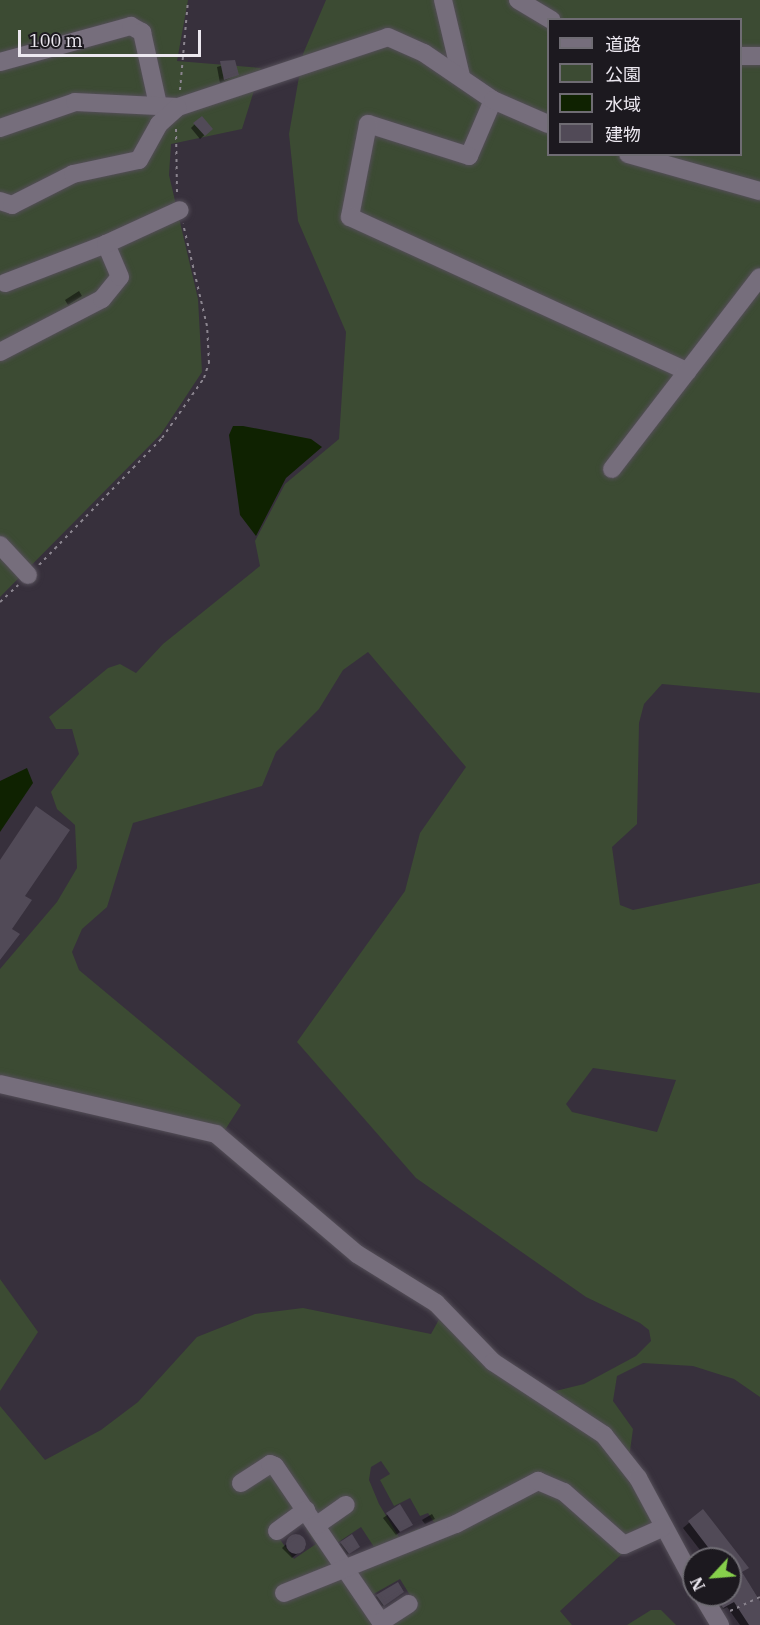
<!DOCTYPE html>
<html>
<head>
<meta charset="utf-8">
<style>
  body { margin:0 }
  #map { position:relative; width:760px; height:1625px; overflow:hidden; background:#37303c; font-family:"IBM Plex Serif","Noto Sans JP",serif }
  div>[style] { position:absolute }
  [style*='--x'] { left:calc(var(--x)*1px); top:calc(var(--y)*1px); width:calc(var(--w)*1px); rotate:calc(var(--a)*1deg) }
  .green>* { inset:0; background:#3c4b33 }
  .water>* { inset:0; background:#0f2201 }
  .shadow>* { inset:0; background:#0007 }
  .building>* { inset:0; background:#514a57 }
  .round { border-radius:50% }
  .path>* { height:2px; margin-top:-1px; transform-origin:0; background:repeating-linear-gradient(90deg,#8b858f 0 3px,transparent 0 7.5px) }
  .roads { filter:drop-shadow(0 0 2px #544e58) drop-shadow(0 0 2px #544e58) }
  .minor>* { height:18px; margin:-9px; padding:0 9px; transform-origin:9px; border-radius:9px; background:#766e7c }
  span { translate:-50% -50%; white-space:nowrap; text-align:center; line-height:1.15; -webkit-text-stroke:5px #1c191f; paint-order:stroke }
  .legend { position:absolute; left:547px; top:18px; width:195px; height:138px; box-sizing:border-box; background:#1c191f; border:2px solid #6f6c73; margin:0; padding:8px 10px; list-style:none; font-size:18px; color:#ece8f0 }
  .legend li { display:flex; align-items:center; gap:12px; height:30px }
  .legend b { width:30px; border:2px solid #6f6c73 }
  .north { position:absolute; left:682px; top:1547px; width:60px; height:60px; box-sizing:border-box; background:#1c191f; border:2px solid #6f6c73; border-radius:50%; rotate:244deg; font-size:16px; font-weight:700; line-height:24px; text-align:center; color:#ece8f0 }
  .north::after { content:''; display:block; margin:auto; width:21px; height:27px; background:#86cf4b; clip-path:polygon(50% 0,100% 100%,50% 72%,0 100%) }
  .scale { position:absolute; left:18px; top:30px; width:183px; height:27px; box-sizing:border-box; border:3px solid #ece8f0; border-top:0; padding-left:8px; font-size:18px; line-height:21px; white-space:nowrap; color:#ece8f0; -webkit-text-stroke:4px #1c191f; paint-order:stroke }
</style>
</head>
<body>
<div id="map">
  <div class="green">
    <div style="clip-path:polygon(0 0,188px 0,177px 61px,261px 68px,242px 129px,171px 144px,169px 175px,198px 299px,202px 372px,161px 434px,0 597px)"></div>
    <div style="clip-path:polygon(evenodd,326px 0,760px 0,760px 693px,662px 684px,644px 704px,639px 723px,637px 824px,612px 847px,620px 905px,633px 910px,760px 883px,760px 1397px,734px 1379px,693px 1366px,643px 1363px,617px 1376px,613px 1401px,633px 1429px,629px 1458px,660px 1534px,623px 1553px,560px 1611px,572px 1625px,0 1625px,0 1406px,45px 1460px,101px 1430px,138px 1402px,197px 1337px,255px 1314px,303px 1308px,431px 1334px,442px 1314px,535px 1396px,584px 1384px,636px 1356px,651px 1341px,649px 1330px,640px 1323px,586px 1297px,416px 1178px,297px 1042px,405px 891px,420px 833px,466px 767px,368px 652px,343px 670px,319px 709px,276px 752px,262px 786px,133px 823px,107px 907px,82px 929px,72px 952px,79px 970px,241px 1105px,223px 1133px,0 1079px,0 969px,57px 902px,77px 868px,75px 825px,57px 809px,51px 792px,79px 754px,72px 729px,56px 729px,49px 717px,108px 668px,120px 664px,136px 673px,163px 644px,260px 566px,255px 541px,285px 484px,339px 439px,346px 332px,298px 221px,289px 134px,303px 54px,326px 0,548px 20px,740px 20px,740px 154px,548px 154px,548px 20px,326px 0,593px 1068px,676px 1080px,657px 1132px,572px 1112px,566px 1104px,593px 1068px,326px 0,381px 1461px,390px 1474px,380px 1480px,394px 1506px,410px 1498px,420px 1516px,428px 1513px,437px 1527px,354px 1571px,370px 1596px,400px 1579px,413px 1600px,379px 1624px,312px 1525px,306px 1529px,316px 1544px,294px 1559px,276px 1534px,301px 1511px,320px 1519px,337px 1543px,361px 1527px,374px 1547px,354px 1557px,421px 1533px,419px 1528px,399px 1537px,379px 1504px,369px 1480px,371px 1467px,381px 1461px)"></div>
    <div style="clip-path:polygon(0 1279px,38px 1332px,0 1391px)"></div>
    <div style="clip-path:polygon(651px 1610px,661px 1610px,676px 1625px,627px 1625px)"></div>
  </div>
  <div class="water">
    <div style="clip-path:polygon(243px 426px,311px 439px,322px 447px,286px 478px,256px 536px,240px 515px,229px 435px,233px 426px)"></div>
    <div style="clip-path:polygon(27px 768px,33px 783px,0 832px,0 781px)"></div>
  </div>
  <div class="shadow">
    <div style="clip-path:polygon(234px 62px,238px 74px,220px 83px,217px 67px)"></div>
    <div style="clip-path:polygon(201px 118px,211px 129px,200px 139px,191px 128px)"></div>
    <div style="clip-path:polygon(79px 291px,82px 296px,68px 305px,65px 300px)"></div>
    <div style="clip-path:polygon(400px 1506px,411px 1524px,396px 1535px,383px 1518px)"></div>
    <div style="clip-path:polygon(703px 1511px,760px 1601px,760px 1625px,740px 1625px,727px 1607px,717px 1613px,710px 1602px,730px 1595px,730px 1559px,707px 1559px,683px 1528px)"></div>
    <div style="clip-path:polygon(432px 1514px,435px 1519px,425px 1524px,422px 1520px)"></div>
    <div style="clip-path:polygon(297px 1534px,306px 1547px,292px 1558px,282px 1548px)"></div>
    <div style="clip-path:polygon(341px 1543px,354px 1550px,344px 1557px,337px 1547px)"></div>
    <div style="clip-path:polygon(398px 1595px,379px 1609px,373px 1600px,377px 1596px)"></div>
  </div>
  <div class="building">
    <div style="clip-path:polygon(235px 60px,239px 75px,224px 80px,220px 61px)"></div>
    <div style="clip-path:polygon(202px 116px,213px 129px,205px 136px,193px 123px)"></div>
    <div style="clip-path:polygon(36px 806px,70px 830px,25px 896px,32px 900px,12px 929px,20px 934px,0 960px,0 860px)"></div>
    <div style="clip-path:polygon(400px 1504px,413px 1525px,400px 1532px,386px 1513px)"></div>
    <div style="clip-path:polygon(703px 1509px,749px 1568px,742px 1572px,760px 1601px,760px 1625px,749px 1625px,734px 1602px,723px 1608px,715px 1595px,730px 1595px,735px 1583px,730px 1559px,717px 1559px,688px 1521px)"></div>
    <div style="clip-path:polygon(352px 1534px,360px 1547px,349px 1554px,340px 1542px)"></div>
    <div class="round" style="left:286px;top:1534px;width:20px;height:20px"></div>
    <div style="clip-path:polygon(398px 1582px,404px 1592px,384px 1606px,376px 1595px)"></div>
  </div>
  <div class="path">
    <div style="--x:180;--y:90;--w:90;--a:-84.9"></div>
    <div style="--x:176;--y:129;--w:66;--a:89.1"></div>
    <div style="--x:39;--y:565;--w:177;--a:-45.9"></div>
    <div style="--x:162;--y:438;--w:73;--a:-55"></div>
    <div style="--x:204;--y:378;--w:16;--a:-72"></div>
    <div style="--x:209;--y:363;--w:37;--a:-93"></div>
    <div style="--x:207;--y:326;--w:105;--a:-103.2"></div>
    <div style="--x:0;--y:602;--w:25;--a:-43"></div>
    <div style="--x:730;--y:1611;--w:33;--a:-25"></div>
  </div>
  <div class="roads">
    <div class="minor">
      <div style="--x:443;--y:0;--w:78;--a:76.7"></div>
      <div style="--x:518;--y:0;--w:39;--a:31"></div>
      <div style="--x:740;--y:56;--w:20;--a:0"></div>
      <div style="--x:0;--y:62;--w:136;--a:-15.4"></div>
      <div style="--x:131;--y:26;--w:13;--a:29"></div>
      <div style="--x:142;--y:32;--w:75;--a:77.6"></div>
      <div style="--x:493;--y:100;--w:61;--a:113.2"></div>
      <div style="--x:469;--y:156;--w:106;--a:-162.4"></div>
      <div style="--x:368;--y:124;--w:95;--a:101"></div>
      <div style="--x:350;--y:217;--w:371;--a:24.6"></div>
      <div style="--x:0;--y:128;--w:79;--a:-19.1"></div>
      <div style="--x:75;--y:102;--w:103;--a:2.8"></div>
      <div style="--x:178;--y:107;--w:221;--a:-18.4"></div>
      <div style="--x:388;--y:37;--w:39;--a:24"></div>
      <div style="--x:424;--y:53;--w:83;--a:34.3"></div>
      <div style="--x:493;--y:100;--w:60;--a:23.6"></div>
      <div style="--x:628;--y:154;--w:137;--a:15.7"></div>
      <div style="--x:0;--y:201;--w:13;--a:18"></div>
      <div style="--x:12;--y:205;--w:68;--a:-26.9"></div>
      <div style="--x:73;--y:174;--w:67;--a:-12"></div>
      <div style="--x:139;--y:160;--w:41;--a:-60.9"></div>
      <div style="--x:159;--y:124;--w:25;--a:-42"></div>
      <div style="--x:5;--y:283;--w:108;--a:-21.1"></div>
      <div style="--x:0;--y:352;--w:115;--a:-27.5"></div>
      <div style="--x:102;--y:299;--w:28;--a:-51"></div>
      <div style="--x:120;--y:277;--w:36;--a:-113"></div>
      <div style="--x:106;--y:244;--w:81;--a:-24.7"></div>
      <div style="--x:612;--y:469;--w:242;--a:-52.4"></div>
      <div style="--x:0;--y:545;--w:41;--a:47"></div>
      <div style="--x:0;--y:1084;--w:222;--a:13"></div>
      <div style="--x:216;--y:1134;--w:185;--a:40.4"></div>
      <div style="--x:357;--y:1254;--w:93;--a:31.8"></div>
      <div style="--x:436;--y:1303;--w:82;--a:46"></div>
      <div style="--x:493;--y:1362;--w:133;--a:33.3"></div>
      <div style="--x:604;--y:1435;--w:55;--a:51.7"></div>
      <div style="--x:638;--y:1478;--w:118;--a:61.7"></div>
      <div style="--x:241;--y:1483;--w:35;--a:-33"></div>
      <div style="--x:270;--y:1464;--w:5;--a:22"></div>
      <div style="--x:275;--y:1466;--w:192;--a:55.8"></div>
      <div style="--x:317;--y:1525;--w:35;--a:-35"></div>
      <div style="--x:277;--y:1531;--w:36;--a:-36"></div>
      <div style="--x:284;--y:1593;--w:185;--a:-21.9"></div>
      <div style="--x:456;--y:1524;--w:93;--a:-27.7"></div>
      <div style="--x:538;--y:1481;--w:28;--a:23"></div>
      <div style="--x:564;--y:1492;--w:80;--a:41.5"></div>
      <div style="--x:624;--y:1545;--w:42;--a:-24.1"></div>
      <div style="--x:702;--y:1595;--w:35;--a:59"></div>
      <div style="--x:381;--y:1622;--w:33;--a:-33"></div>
    </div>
  </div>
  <ul class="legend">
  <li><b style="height:8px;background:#766e7c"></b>道路</li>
  <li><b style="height:16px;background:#3c4b33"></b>公園</li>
  <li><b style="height:16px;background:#0f2201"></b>水域</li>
  <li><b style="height:16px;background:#514a57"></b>建物</li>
  </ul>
  <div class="north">N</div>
  <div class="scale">100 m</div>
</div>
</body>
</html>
